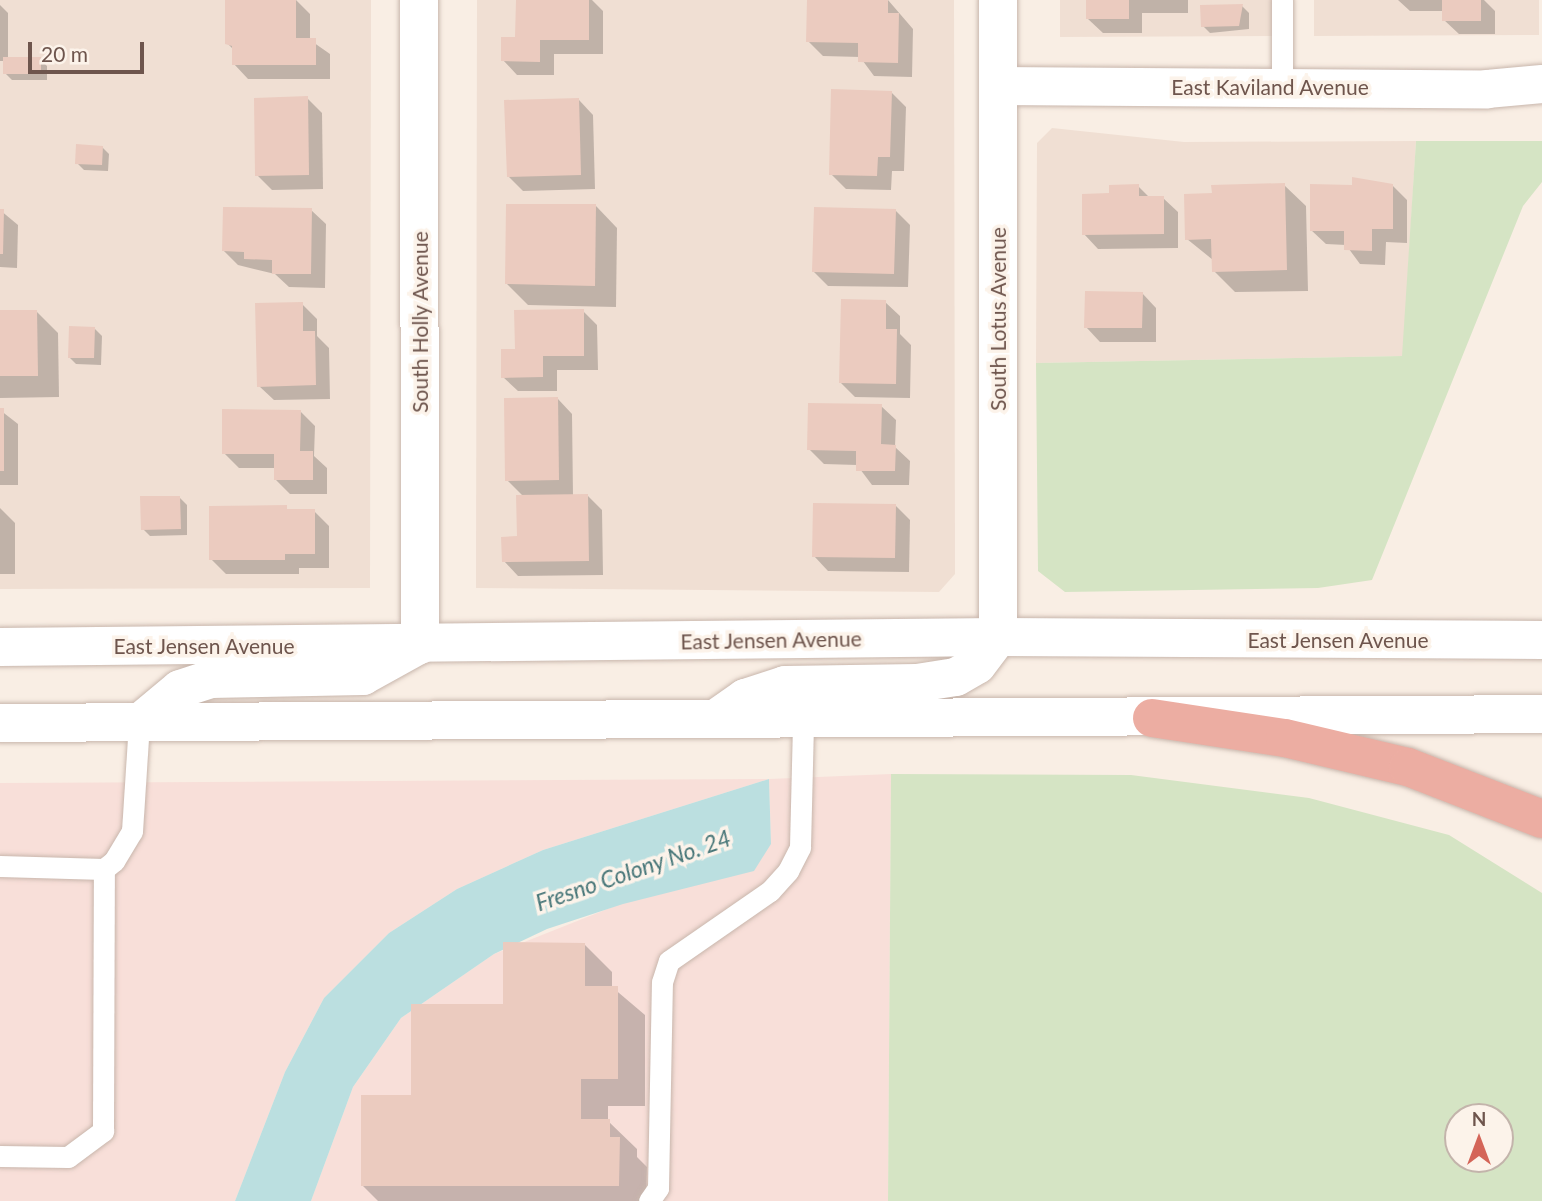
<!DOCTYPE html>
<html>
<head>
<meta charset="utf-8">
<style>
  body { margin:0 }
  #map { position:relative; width:1542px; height:1201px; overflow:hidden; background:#f9eee4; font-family:Lato,sans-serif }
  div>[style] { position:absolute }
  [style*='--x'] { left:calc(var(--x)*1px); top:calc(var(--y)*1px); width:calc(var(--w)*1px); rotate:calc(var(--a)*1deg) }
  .residential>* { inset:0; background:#f0dfd3 }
  .commercial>* { inset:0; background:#f8dfd9 }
  .green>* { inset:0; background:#d5e4c4 }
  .water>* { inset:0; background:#bbdfe0 }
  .shadow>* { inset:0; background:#0003 }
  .building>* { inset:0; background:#ebcbbf }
  .roads { filter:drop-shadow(0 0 2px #c8b6ac) drop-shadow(0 0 2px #c8b6ac) }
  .service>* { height:21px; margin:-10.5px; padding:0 10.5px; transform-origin:10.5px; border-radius:10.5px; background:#fff }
  .minor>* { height:38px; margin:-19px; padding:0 19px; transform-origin:19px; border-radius:19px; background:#fff }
  .secondary>* { height:38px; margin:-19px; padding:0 19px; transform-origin:19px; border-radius:19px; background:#fff }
  .motorway>* { height:38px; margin:-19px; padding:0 19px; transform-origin:19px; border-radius:19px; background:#ecada2 }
  span { translate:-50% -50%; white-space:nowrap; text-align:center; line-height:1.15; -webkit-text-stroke:7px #fcf3ea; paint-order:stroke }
  .street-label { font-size:21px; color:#6e554d }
  .water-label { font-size:23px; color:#477678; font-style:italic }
  .north { position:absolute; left:1444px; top:1103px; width:70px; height:70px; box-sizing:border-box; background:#fcf3ea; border:2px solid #c3b4ab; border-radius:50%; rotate:0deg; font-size:19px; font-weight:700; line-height:28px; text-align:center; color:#6e554d }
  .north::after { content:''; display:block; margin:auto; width:24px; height:32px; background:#d46558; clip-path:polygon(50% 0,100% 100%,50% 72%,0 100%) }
  .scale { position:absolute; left:28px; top:42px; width:116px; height:32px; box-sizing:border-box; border:4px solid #6e554d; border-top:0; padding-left:9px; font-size:21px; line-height:24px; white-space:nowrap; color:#6e554d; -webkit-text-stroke:5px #fcf3ea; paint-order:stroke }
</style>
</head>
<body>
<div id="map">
  <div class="residential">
    <div style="clip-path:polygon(0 0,371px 0,370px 588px,0 589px)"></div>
    <div style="clip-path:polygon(477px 0,954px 0,955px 574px,939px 592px,476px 588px)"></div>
    <div style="clip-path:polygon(1060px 0,1286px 0,1286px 36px,1060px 37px)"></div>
    <div style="clip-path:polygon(1314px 0,1539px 0,1539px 35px,1314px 36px)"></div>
    <div style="clip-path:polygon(1052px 128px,1184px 142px,1416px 141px,1403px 356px,1036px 363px,1037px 143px)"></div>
  </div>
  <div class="commercial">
    <div style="clip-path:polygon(891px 774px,888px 1201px,311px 1201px,353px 1087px,401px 1018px,494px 954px,771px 844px,769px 779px,543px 850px,457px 889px,389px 933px,324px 998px,285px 1072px,235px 1201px,0 1201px,0 783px,769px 779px)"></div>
  </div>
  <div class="green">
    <div style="clip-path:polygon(1416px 141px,1542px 141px,1542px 182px,1523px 206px,1372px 580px,1318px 588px,1065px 592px,1038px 571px,1036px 363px,1402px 356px)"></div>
    <div style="clip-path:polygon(evenodd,891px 774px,1131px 775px,1309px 798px,1449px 835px,1542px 893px,1542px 1201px,888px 1201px,891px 774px,1500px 1117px,1500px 1159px,1458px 1159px,1458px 1117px,1500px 1117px)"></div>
  </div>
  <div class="water">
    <div style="clip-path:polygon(769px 779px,771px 844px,754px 871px,623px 904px,547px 929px,494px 954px,401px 1018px,353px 1087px,311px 1201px,235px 1201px,285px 1072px,324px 998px,389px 933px,457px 889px,543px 850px)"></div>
  </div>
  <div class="shadow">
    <div style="clip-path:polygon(227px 0,296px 0,310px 14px,310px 40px,330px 54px,330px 79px,248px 79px,234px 64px,234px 50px,227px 43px)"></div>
    <div style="clip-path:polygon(518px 0,592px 0,603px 11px,603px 54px,554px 54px,554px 75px,517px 75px,503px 60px,517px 39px)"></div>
    <div style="clip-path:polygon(809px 0,888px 0,913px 29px,912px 77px,874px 76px,860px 57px,823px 56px,808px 41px)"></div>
    <div style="clip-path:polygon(1088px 0,1188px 0,1188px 13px,1142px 13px,1142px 33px,1103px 33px,1088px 19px)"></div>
    <div style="clip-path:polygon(1398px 0,1484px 0,1495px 11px,1495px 34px,1459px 34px,1444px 20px,1444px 11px,1410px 11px)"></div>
    <div style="clip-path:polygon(0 5px,8px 13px,8px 58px,40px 59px,47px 66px,47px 80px,12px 80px,5px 73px,5px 61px,0 61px)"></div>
    <div style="clip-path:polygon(1242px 6px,1249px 13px,1249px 29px,1210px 33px,1203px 26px)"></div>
    <div style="clip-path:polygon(891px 92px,906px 107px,904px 171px,892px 171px,891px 190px,846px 189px,831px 174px)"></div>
    <div style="clip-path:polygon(307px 98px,322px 113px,323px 189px,272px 190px,257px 175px)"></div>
    <div style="clip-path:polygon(579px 100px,593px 115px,595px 189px,523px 191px,508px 176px)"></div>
    <div style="clip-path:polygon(102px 147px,109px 154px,108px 171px,84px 170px,77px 163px)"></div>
    <div style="clip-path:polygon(1284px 185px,1306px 206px,1308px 291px,1235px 292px,1214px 271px,1213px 260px,1187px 239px,1214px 195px)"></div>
    <div style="clip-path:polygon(1392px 185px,1407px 200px,1407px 243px,1386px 242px,1385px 265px,1360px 264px,1346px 245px,1326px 244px,1311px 230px)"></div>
    <div style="clip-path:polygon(1138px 186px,1150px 198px,1163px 198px,1178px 212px,1178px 248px,1098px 249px,1084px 234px,1111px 195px)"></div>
    <div style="clip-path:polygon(596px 206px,617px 228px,616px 307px,528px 305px,507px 284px)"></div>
    <div style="clip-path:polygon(0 210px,18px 225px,17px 268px,0 267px)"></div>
    <div style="clip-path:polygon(311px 210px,326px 224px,325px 288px,289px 287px,275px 274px,238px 265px,223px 250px)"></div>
    <div style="clip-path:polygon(895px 210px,910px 225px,908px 287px,828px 286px,813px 271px)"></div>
    <div style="clip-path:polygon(1142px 293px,1156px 308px,1156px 342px,1100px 342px,1086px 327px)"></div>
    <div style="clip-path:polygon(885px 302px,900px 316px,900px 334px,911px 345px,910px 398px,855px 397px,841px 383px)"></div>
    <div style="clip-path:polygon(302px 304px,317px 319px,317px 336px,329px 348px,330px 399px,274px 400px,259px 386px)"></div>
    <div style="clip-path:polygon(36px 311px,58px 333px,59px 397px,0 398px,0 312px)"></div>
    <div style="clip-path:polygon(583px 311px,597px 325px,598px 370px,557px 370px,557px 391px,518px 391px,503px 377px,517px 350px)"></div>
    <div style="clip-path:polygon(95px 329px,102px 336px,101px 365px,76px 364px,69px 357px)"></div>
    <div style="clip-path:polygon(558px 399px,572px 414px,573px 496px,588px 496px,602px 510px,603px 575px,518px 576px,504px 561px,519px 538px,524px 497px,507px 480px)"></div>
    <div style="clip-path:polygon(881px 406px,896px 420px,895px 447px,910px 461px,909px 485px,872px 485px,857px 465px,824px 464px,809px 449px)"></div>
    <div style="clip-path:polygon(0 410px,18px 424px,18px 485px,0 485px)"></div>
    <div style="clip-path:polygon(300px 411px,315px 426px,314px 456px,327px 468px,327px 494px,290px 494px,276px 480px,276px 468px,239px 468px,224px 453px)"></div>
    <div style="clip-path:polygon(180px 498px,187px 505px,187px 535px,150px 536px,143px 529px)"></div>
    <div style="clip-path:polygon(896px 506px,910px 520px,909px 572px,828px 571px,814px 556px)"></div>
    <div style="clip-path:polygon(0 508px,15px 523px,15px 574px,0 574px)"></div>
    <div style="clip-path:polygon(314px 511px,329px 526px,329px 568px,299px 568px,299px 574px,226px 574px,211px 559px)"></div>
    <div style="clip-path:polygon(584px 944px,612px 972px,612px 987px,645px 1015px,645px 1106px,608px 1106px,608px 1121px,637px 1149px,637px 1157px,647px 1167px,646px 1201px,378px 1201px,362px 1185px,413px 1097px,505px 1006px)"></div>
  </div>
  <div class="building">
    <div style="clip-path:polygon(225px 0,296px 0,296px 38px,316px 38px,316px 65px,232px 65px,232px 46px,225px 44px)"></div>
    <div style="clip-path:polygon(516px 0,589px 0,589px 40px,540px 40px,540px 62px,501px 61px,501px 37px,515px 37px)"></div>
    <div style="clip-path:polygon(807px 0,888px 0,888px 13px,899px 13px,898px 63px,858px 62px,858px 43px,806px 42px)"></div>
    <div style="clip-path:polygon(1086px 0,1129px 0,1129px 19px,1086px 19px)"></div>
    <div style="clip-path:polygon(1442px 0,1481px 0,1481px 21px,1442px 21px)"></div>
    <div style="clip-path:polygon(1243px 4px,1239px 26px,1201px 27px,1200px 5px)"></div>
    <div style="clip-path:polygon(3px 57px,41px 57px,41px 74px,3px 74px)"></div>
    <div style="clip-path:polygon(831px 89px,892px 91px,890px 157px,878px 157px,877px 176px,829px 175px)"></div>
    <div style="clip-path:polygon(308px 96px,309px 175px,255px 176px,254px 98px)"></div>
    <div style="clip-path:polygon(579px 98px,581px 175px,507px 177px,504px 100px)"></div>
    <div style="clip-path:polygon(76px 144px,103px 146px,102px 165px,75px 164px)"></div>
    <div style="clip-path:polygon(1352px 177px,1393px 184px,1393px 229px,1372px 229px,1372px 251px,1344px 250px,1344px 231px,1310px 231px,1310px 184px,1352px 185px)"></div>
    <div style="clip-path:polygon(1285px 183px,1287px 270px,1212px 272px,1211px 239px,1185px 240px,1184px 194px,1212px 193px,1211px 185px)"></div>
    <div style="clip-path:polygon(1139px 184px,1139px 196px,1164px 196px,1164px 234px,1082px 235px,1082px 194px,1109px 193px,1109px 185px)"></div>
    <div style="clip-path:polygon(506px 204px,596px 204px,595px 286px,505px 284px)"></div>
    <div style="clip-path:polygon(223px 207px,312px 208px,311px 274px,272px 274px,272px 260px,244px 259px,244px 252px,222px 251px)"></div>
    <div style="clip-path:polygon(814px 207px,896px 209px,894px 274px,812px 272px)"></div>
    <div style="clip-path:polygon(0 209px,4px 209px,3px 254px,0 254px)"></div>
    <div style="clip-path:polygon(1085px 291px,1143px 292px,1142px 328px,1084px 328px)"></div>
    <div style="clip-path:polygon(841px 299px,886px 300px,886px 329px,897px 329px,896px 384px,839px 383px)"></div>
    <div style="clip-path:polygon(303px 302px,303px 331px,315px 331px,316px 385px,257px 387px,255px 303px)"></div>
    <div style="clip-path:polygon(584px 309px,584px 356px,543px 356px,543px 377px,501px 378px,501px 349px,515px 349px,514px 310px)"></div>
    <div style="clip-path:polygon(0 310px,37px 310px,38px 376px,0 376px)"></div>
    <div style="clip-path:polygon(69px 326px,95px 327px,94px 358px,68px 358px)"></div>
    <div style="clip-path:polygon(558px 397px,559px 480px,505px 481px,504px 398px)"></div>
    <div style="clip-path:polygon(808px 403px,882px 404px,881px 444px,896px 445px,895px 471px,856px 471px,856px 451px,807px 450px)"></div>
    <div style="clip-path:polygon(0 408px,4px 408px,4px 471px,0 471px)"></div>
    <div style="clip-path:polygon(222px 409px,301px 410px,300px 451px,313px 451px,313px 480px,274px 480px,274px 454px,222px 454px)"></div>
    <div style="clip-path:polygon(588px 494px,589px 561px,502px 562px,501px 537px,517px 536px,516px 495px)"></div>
    <div style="clip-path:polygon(140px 496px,180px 496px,181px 529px,141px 530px)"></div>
    <div style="clip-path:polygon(813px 503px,896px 504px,895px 558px,812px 557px)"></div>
    <div style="clip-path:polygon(287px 505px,287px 509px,315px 509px,315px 554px,285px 554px,285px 560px,209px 560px,209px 506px)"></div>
    <div style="clip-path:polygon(503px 942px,585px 943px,585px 986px,618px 986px,618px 1079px,581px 1079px,581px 1119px,610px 1119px,610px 1137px,620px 1137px,619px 1186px,361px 1186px,361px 1095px,411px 1095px,411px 1004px,503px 1004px)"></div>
  </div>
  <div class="roads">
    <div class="service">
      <div style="--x:1282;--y:87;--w:87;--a:-90"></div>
      <div style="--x:0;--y:866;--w:104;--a:1.7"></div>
      <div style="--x:104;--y:869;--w:13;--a:-39"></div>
      <div style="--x:114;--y:861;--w:35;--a:-59"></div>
      <div style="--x:132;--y:831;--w:108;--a:-86.3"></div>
      <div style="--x:0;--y:1156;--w:68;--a:0.8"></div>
      <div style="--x:68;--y:1157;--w:44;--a:-36.6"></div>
      <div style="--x:103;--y:1131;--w:262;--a:-89.8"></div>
      <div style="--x:649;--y:1201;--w:16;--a:-55"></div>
      <div style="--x:658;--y:1188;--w:206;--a:-88.9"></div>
      <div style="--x:662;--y:982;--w:22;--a:-72"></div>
      <div style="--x:669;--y:961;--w:123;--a:-34.7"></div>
      <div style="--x:770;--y:891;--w:27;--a:-48"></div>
      <div style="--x:788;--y:871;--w:27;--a:-63"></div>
      <div style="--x:800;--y:847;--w:127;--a:-88.6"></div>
    </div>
    <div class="minor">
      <div style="--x:419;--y:0;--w:645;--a:89.91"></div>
      <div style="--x:998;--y:0;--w:637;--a:90"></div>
      <div style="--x:998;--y:86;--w:489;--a:0.4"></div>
      <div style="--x:1487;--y:89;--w:55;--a:-5.2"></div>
    </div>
    <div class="secondary">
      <div style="--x:0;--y:647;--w:998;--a:-0.57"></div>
      <div style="--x:998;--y:637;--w:544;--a:0.32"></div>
      <div style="--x:715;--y:719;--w:37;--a:-35"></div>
      <div style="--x:745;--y:698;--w:42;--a:-18"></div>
      <div style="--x:785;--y:685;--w:132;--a:-0.9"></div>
      <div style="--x:917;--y:683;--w:39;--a:-9"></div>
      <div style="--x:956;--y:677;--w:24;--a:-30"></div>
      <div style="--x:977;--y:665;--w:35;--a:-53"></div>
      <div style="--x:0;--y:723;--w:1542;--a:-0.33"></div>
      <div style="--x:139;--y:723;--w:53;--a:-39.7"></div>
      <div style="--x:180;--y:689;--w:32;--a:-18"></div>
      <div style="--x:210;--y:679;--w:153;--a:-1.1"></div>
      <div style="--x:363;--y:676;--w:60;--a:-29.1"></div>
    </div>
    <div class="motorway">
      <div style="--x:1152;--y:718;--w:134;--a:8.6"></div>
      <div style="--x:1285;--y:738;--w:126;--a:13.3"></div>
      <div style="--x:1408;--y:767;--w:144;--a:21.2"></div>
    </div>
  </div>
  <div class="street-label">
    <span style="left:1270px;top:87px">East Kaviland Avenue</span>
    <span style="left:998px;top:319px;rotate:-90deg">South Lotus Avenue</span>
    <span style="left:420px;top:322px;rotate:-90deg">South Holly Avenue</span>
    <span style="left:771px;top:640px;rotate:-1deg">East Jensen Avenue</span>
    <span style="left:1338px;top:640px">East Jensen Avenue</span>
    <span style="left:204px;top:646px">East Jensen Avenue</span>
  </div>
  <div class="water-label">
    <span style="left:633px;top:870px;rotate:-19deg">Fresno Colony No. 24</span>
  </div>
  <div class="north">N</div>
  <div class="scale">20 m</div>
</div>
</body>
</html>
